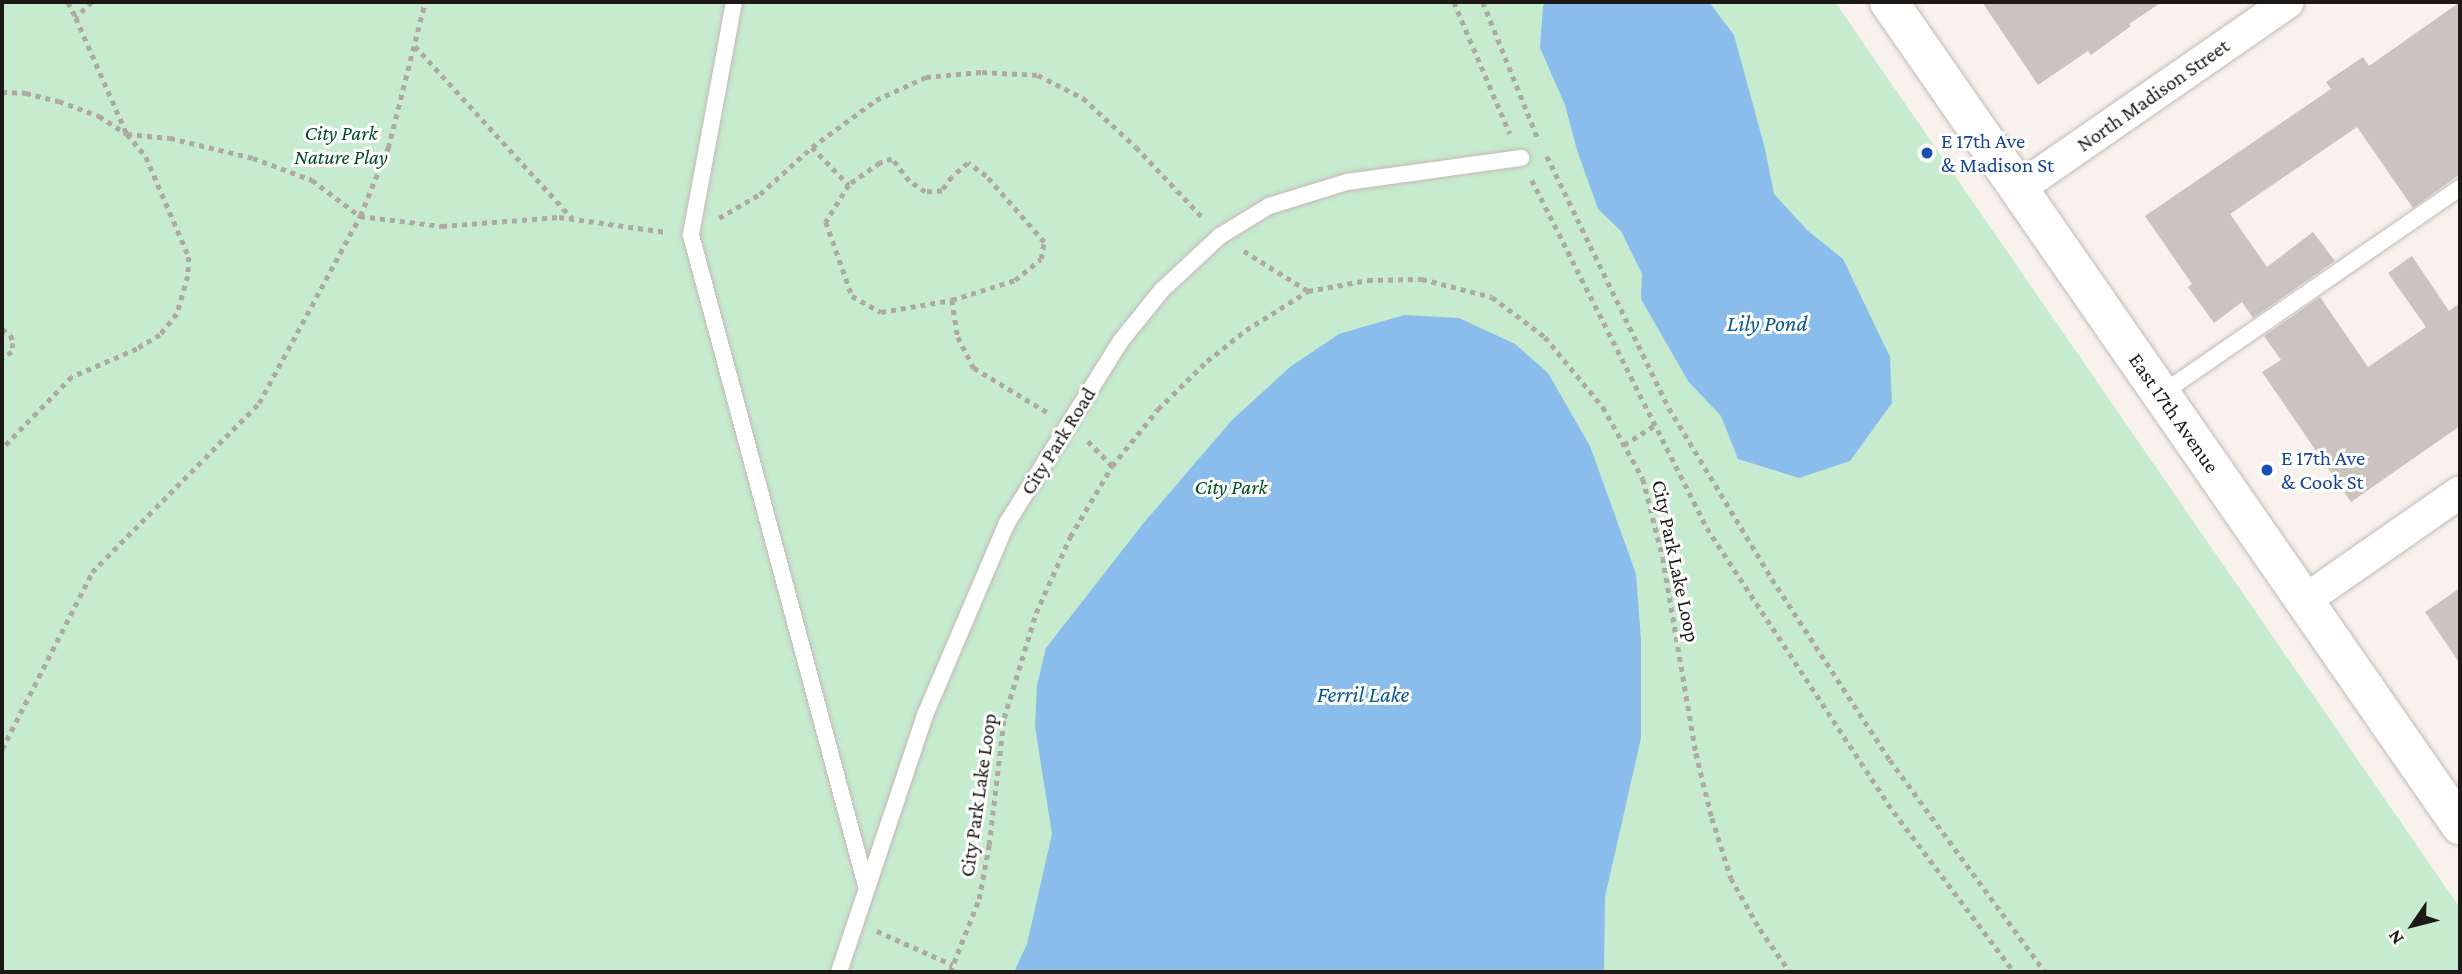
<!DOCTYPE html>
<html>
<head>
<meta charset="utf-8">
<style>
  body { margin:0 }
  #map { position:relative; width:2462px; height:974px; overflow:hidden; background:#f9f1ec; font-family:"Crimson Pro",serif }
  div>[style] { position:absolute }
  [style*='--x'] { left:calc(var(--x)*1px); top:calc(var(--y)*1px); width:calc(var(--w)*1px); rotate:calc(var(--a)*1deg) }
  .green>* { inset:0; background:#c7ebcf }
  .water>* { inset:0; background:#8abcec }
  .building>* { inset:0; background:#cbc3bf }
  .path>* { height:4.5px; margin-top:-2.25px; transform-origin:0; background:repeating-linear-gradient(90deg,#afa9a5 0 5px,transparent 0 10px) }
  .roads { filter:drop-shadow(0 0 2px #c2bab6) drop-shadow(0 0 2px #c2bab6) }
  .service>* { height:16px; margin:-8px; padding:0 8px; transform-origin:8px; border-radius:8px; background:#fff }
  .minor>* { height:32px; margin:-16px; padding:0 16px; transform-origin:16px; border-radius:16px; background:#fff }
  .secondary>* { height:38px; margin:-19px; padding:0 19px; transform-origin:19px; border-radius:19px; background:#fff }
  .dots>* { width:19px; height:19px; translate:-50% -50%; box-sizing:border-box; border:4px solid #fff; border-radius:50% }
  span { translate:-50% -50%; white-space:nowrap; text-align:center; line-height:1.15; -webkit-text-stroke:6px #fff; paint-order:stroke }
  .street-label { font-size:21px; color:#1c1917 }
  .park-label { font-size:21px; color:#044b23; font-style:italic }
  .transit-label { font-size:21px; color:#164399 }
  .left { translate:0 -50%; text-align:left }
  .water-label { font-size:23px; color:#065790; font-style:italic }
  .frame { position:absolute; inset:0; border:4px solid #1c1917; pointer-events:none }
  .north { position:absolute; left:2378px; top:890px; width:70px; height:70px; -webkit-text-stroke:5px #fff; paint-order:stroke; rotate:235deg; font-size:19px; font-weight:700; line-height:28px; text-align:center; color:#1c1917 }
  .north::after { content:''; display:block; margin:auto; width:24px; height:32px; background:#1c1917; clip-path:polygon(50% 0,100% 100%,50% 72%,0 100%) }
</style>
</head>
<body>
<div id="map">
  <div class="green">
    <div style="clip-path:polygon(2px 2px,1835px 2px,2460px 908px,2460px 972px,2px 972px)"></div>
  </div>
  <div class="water">
    <div style="clip-path:polygon(1546px 2px,1709px 2px,1734px 35px,1765px 149px,1774px 194px,1807px 230px,1843px 259px,1890px 357px,1892px 403px,1850px 461px,1799px 478px,1738px 459px,1721px 416px,1688px 381px,1641px 299px,1642px 274px,1621px 231px,1598px 209px,1577px 150px,1565px 105px,1540px 48px,1543px 6px)"></div>
    <div style="clip-path:polygon(1404px 315px,1459px 318px,1515px 344px,1548px 373px,1590px 446px,1636px 574px,1641px 640px,1641px 738px,1605px 897px,1604px 972px,1014px 972px,1027px 944px,1052px 834px,1035px 727px,1037px 685px,1046px 648px,1142px 525px,1232px 420px,1290px 367px,1339px 334px)"></div>
  </div>
  <div class="building">
    <div style="clip-path:polygon(1982px 2px,2162px 2px,2129px 24px,2131px 26px,2091px 55px,2088px 51px,2038px 85px)"></div>
    <div style="clip-path:polygon(2460px 2px,2460px 174px,2413px 208px,2357px 127px,2230px 214px,2267px 267px,2313px 232px,2335px 261px,2253px 318px,2242px 302px,2214px 323px,2188px 287px,2192px 284px,2145px 216px,2331px 89px,2326px 82px,2363px 57px,2369px 66px)"></div>
    <div style="clip-path:polygon(2412px 256px,2449px 311px,2460px 303px,2460px 426px,2351px 502px,2262px 372px,2281px 360px,2264px 336px,2320px 297px,2368px 367px,2426px 327px,2388px 273px)"></div>
    <div style="clip-path:polygon(2460px 588px,2460px 664px,2425px 612px)"></div>
  </div>
  <div class="path">
    <div style="--x:68;--y:2;--w:18;--a:63"></div>
    <div style="--x:92;--y:2;--w:23;--a:135"></div>
    <div style="--x:76;--y:18;--w:127;--a:66.3"></div>
    <div style="--x:127;--y:134;--w:43;--a:5.3"></div>
    <div style="--x:170;--y:138;--w:85;--a:13.5"></div>
    <div style="--x:253;--y:158;--w:63;--a:20.4"></div>
    <div style="--x:312;--y:180;--w:60;--a:36.9"></div>
    <div style="--x:360;--y:216;--w:83;--a:7"></div>
    <div style="--x:442;--y:226;--w:117;--a:-4.4"></div>
    <div style="--x:559;--y:217;--w:108;--a:8"></div>
    <div style="--x:1454;--y:2;--w:143;--a:67"></div>
    <div style="--x:1483;--y:2;--w:148;--a:68.1"></div>
    <div style="--x:415;--y:46;--w:233;--a:47.6"></div>
    <div style="--x:2;--y:92;--w:24;--a:2"></div>
    <div style="--x:26;--y:93;--w:34;--a:14"></div>
    <div style="--x:59;--y:101;--w:43;--a:20.6"></div>
    <div style="--x:99;--y:116;--w:33;--a:33"></div>
    <div style="--x:127;--y:134;--w:30;--a:50"></div>
    <div style="--x:146;--y:157;--w:109;--a:66.7"></div>
    <div style="--x:189;--y:257;--w:19;--a:93"></div>
    <div style="--x:188;--y:276;--w:40;--a:106"></div>
    <div style="--x:177;--y:314;--w:27;--a:129"></div>
    <div style="--x:160;--y:335;--w:27;--a:149"></div>
    <div style="--x:137;--y:349;--w:71;--a:156.7"></div>
    <div style="--x:72;--y:377;--w:100;--a:134.2"></div>
    <div style="--x:812;--y:147;--w:53;--a:45.8"></div>
    <div style="--x:1547;--y:156;--w:280;--a:64.2"></div>
    <div style="--x:1669;--y:408;--w:200;--a:58.9"></div>
    <div style="--x:1772;--y:579;--w:216;--a:56.9"></div>
    <div style="--x:1890;--y:760;--w:263;--a:53.8"></div>
    <div style="--x:1532;--y:180;--w:390;--a:63.3"></div>
    <div style="--x:1707;--y:528;--w:330;--a:56.7"></div>
    <div style="--x:1888;--y:804;--w:210;--a:53.1"></div>
    <div style="--x:719;--y:218;--w:48;--a:-30.3"></div>
    <div style="--x:760;--y:194;--w:70;--a:-42.1"></div>
    <div style="--x:812;--y:147;--w:79;--a:-36.3"></div>
    <div style="--x:876;--y:100;--w:55;--a:-24.7"></div>
    <div style="--x:926;--y:77;--w:56;--a:-5.1"></div>
    <div style="--x:982;--y:72;--w:56;--a:3.1"></div>
    <div style="--x:1038;--y:75;--w:51;--a:27.1"></div>
    <div style="--x:1083;--y:98;--w:72;--a:42.8"></div>
    <div style="--x:1136;--y:147;--w:99;--a:46.6"></div>
    <div style="--x:1244;--y:251;--w:75;--a:32"></div>
    <div style="--x:952;--y:300;--w:66;--a:-17.6"></div>
    <div style="--x:1015;--y:280;--w:33;--a:-39"></div>
    <div style="--x:1041;--y:259;--w:17;--a:-80"></div>
    <div style="--x:1044;--y:242;--w:88;--a:-131.3"></div>
    <div style="--x:986;--y:176;--w:22;--a:-144"></div>
    <div style="--x:968;--y:163;--w:21;--a:139"></div>
    <div style="--x:952;--y:177;--w:17;--a:126"></div>
    <div style="--x:942;--y:191;--w:17;--a:177"></div>
    <div style="--x:925;--y:192;--w:19;--a:-145"></div>
    <div style="--x:909;--y:181;--w:28;--a:-128"></div>
    <div style="--x:892;--y:159;--w:13;--a:162"></div>
    <div style="--x:880;--y:163;--w:38;--a:145"></div>
    <div style="--x:849;--y:185;--w:44;--a:121.9"></div>
    <div style="--x:826;--y:222;--w:78;--a:70.6"></div>
    <div style="--x:852;--y:296;--w:33;--a:29"></div>
    <div style="--x:881;--y:312;--w:72;--a:-9.6"></div>
    <div style="--x:952;--y:300;--w:37;--a:81"></div>
    <div style="--x:958;--y:337;--w:35;--a:63"></div>
    <div style="--x:974;--y:368;--w:85;--a:31.1"></div>
    <div style="--x:2;--y:329;--w:11;--a:34"></div>
    <div style="--x:11;--y:335;--w:8;--a:76"></div>
    <div style="--x:13;--y:343;--w:9;--a:96"></div>
    <div style="--x:12;--y:352;--w:12;--a:145"></div>
    <div style="--x:1088;--y:441;--w:35;--a:46"></div>
    <div style="--x:1624;--y:445;--w:37;--a:-33"></div>
    <div style="--x:2;--y:749;--w:199;--a:-63"></div>
    <div style="--x:92;--y:572;--w:238;--a:-45.3"></div>
    <div style="--x:259;--y:403;--w:213;--a:-61.6"></div>
    <div style="--x:360;--y:216;--w:74;--a:-67.6"></div>
    <div style="--x:388;--y:148;--w:151;--a:-75.8"></div>
    <div style="--x:877;--y:931;--w:83;--a:24.1"></div>
    <div style="--x:950;--y:972;--w:79;--a:-68.3"></div>
    <div style="--x:979;--y:899;--w:55;--a:-79.5"></div>
    <div style="--x:989;--y:845;--w:128;--a:-83.3"></div>
    <div style="--x:1004;--y:718;--w:110;--a:-73.1"></div>
    <div style="--x:1036;--y:613;--w:83;--a:-65.9"></div>
    <div style="--x:1070;--y:537;--w:82;--a:-59.4"></div>
    <div style="--x:1112;--y:466;--w:73;--a:-51.1"></div>
    <div style="--x:1158;--y:409;--w:69;--a:-44.4"></div>
    <div style="--x:1207;--y:361;--w:50;--a:-38.5"></div>
    <div style="--x:1246;--y:330;--w:73;--a:-32.2"></div>
    <div style="--x:1308;--y:291;--w:61;--a:-10.4"></div>
    <div style="--x:1368;--y:280;--w:54;--a:-1.1"></div>
    <div style="--x:1422;--y:279;--w:72;--a:14.4"></div>
    <div style="--x:1492;--y:297;--w:66;--a:37"></div>
    <div style="--x:1545;--y:337;--w:91;--a:50.4"></div>
    <div style="--x:1603;--y:407;--w:82;--a:60.9"></div>
    <div style="--x:1643;--y:479;--w:81;--a:75.8"></div>
    <div style="--x:1663;--y:558;--w:198;--a:80.4"></div>
    <div style="--x:1696;--y:753;--w:67;--a:76.2"></div>
    <div style="--x:1712;--y:818;--w:63;--a:72.4"></div>
    <div style="--x:1731;--y:878;--w:59;--a:60.4"></div>
    <div style="--x:1760;--y:929;--w:52;--a:55.1"></div>
  </div>
  <div class="roads">
    <div class="service">
      <div style="--x:734;--y:2;--w:237;--a:100.5"></div>
      <div style="--x:691;--y:235;--w:674;--a:74.95"></div>
      <div style="--x:2161;--y:394;--w:363;--a:-34.6"></div>
      <div style="--x:839;--y:972;--w:271;--a:-71.5"></div>
      <div style="--x:925;--y:715;--w:209;--a:-66.9"></div>
      <div style="--x:1007;--y:523;--w:213;--a:-58"></div>
      <div style="--x:1120;--y:342;--w:67;--a:-51.1"></div>
      <div style="--x:1162;--y:290;--w:79;--a:-43"></div>
      <div style="--x:1220;--y:236;--w:57;--a:-31.5"></div>
      <div style="--x:1269;--y:206;--w:82;--a:-17.1"></div>
      <div style="--x:1347;--y:182;--w:176;--a:-7.9"></div>
    </div>
    <div class="minor">
      <div style="--x:2018;--y:189;--w:328;--a:-34.7"></div>
      <div style="--x:2304;--y:601;--w:190;--a:-34.9"></div>
    </div>
    <div class="secondary">
      <div style="--x:1889;--y:2;--w:1002;--a:55.25"></div>
    </div>
  </div>
  <div class="dots">
    <div style="left:1927px;top:153px;background:#1a4fb4"></div>
    <div style="left:2267px;top:470px;background:#1a4fb4"></div>
  </div>
  <div class="street-label">
    <span style="left:2153px;top:95px;rotate:-35deg">North Madison Street</span>
    <span style="left:2174px;top:413px;rotate:55deg">East 17th Avenue</span>
    <span style="left:1058px;top:441px;rotate:-58deg">City Park Road</span>
    <span style="left:1676px;top:561px;rotate:78deg">City Park Lake Loop</span>
    <span style="left:978px;top:795px;rotate:-82deg">City Park Lake Loop</span>
  </div>
  <div class="park-label">
    <span style="left:341px;top:145px">City Park<br>Nature Play</span>
    <span style="left:1231px;top:487px">City Park</span>
  </div>
  <div class="transit-label">
    <span class="left" style="left:1941px;top:153px">E 17th Ave<br>&amp; Madison St</span>
    <span class="left" style="left:2281px;top:470px">E 17th Ave<br>&amp; Cook St</span>
  </div>
  <div class="water-label">
    <span style="left:1767px;top:323px">Lily Pond</span>
    <span style="left:1363px;top:694px">Ferril Lake</span>
  </div>
  <div class="frame"></div>
  <div class="north">N</div>
</div>
</body>
</html>
